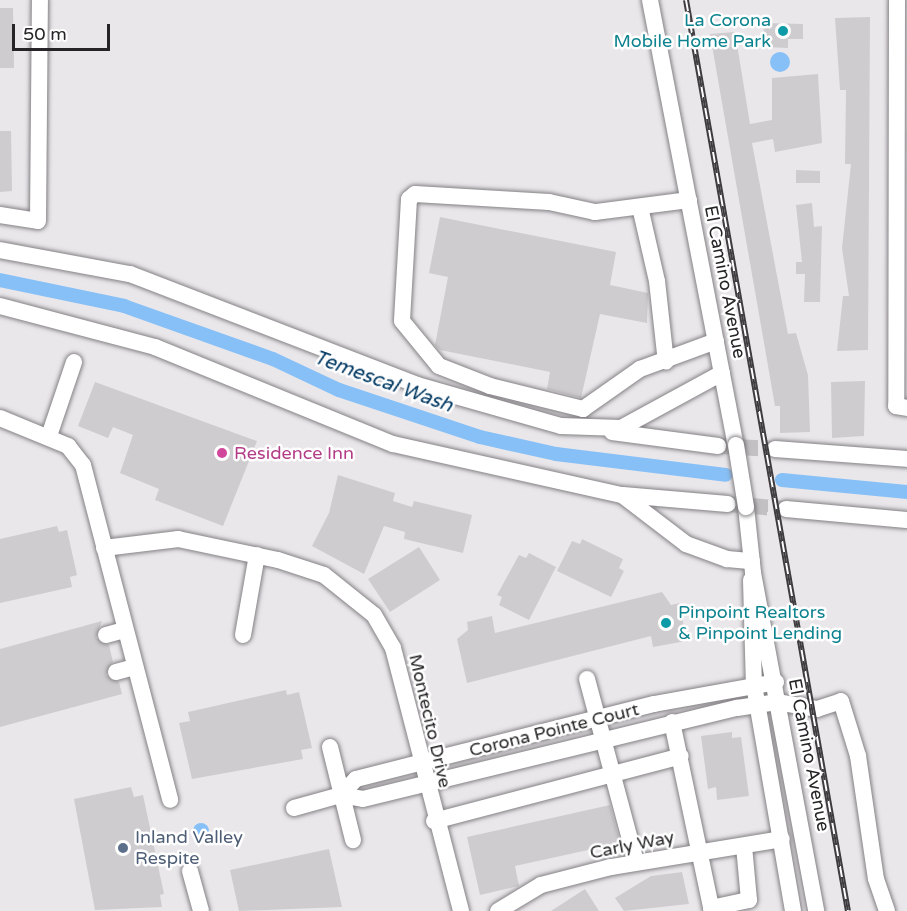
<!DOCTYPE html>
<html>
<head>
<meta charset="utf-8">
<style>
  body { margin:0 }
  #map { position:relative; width:907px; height:911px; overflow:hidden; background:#eae7eb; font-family:"Varela Round",sans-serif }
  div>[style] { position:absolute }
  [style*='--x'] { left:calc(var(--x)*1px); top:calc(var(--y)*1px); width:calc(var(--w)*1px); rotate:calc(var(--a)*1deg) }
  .water>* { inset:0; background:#87c0f7 }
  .round { border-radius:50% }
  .canal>* { height:14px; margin:-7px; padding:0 7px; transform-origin:7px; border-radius:7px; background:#87c0f7 }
  .building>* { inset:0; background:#cfccd0 }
  .minor-tunnel>* { height:16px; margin-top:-8px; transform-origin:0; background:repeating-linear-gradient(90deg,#c3c0c4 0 16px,transparent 0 24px) }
  .roads { filter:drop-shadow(0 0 2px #848185) drop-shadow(0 0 2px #848185) }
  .minor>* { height:16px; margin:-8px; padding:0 8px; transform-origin:8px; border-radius:8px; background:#fff }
  .rail>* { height:6px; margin-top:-3px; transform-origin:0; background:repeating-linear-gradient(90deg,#fff 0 11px,#3e3c3e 0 22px); box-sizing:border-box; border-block:2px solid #3e3c3e }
  .bridges { filter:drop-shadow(0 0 2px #848185) drop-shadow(0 0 2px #848185) }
  .minor-bridge>* { height:16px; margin:-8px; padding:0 8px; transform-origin:8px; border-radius:8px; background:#fff }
  .dots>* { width:16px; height:16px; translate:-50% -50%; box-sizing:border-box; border:3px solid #fff; border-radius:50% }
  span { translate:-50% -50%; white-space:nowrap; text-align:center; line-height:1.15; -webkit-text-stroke:5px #fff; paint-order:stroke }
  .culture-label { font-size:18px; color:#0d838f }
  .right { translate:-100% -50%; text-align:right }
  .left { translate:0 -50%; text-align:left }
  .street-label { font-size:18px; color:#262426 }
  .hotel-label { font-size:18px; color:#b23c85 }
  .service-label { font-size:18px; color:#4e5e75 }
  .water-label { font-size:20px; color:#003963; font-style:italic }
  .scale { position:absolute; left:12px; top:24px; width:98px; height:27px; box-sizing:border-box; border:3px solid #262426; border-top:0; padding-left:8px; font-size:18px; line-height:21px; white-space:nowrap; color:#262426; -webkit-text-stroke:4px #fff; paint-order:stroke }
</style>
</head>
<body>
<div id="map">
  <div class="water">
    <div class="round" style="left:770px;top:52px;width:20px;height:20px"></div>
    <div class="round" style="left:193px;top:823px;width:16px;height:16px"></div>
  </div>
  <div class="canal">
    <div style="--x:0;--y:280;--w:127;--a:11.8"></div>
    <div style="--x:124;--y:306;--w:158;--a:19.6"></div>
    <div style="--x:273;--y:359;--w:73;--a:25.2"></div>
    <div style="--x:339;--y:390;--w:149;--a:18.4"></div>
    <div style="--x:480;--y:437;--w:78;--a:12.6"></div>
    <div style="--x:556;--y:454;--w:171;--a:7"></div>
    <div style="--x:782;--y:480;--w:126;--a:5.5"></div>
  </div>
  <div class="building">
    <div style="clip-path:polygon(0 8px,13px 8px,14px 68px,0 68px)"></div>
    <div style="clip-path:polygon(870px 17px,868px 350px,837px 351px,843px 296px,849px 296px,842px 248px,851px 164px,845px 164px,846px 90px,840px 90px,835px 18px)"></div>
    <div style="clip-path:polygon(764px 23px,803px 24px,803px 39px,788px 39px,788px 48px,763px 47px)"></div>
    <div style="clip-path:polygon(735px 32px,750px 124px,772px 120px,772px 78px,818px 74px,822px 143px,775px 152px,773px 139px,752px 143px,788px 334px,796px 333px,808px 375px,810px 432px,780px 433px,780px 406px,775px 406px,710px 34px)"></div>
    <div style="clip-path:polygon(0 131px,11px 131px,12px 191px,0 192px)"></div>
    <div style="clip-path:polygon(796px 170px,820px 171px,820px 183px,796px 183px)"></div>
    <div style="clip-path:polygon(812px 203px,814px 227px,822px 226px,820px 302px,804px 302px,805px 274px,796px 274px,796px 262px,802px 262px,796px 205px)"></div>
    <div style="clip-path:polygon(440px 217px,616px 252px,610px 285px,648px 293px,647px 323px,600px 314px,581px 398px,547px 389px,550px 372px,440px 350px,435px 345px,448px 277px,429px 273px)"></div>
    <div style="clip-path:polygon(865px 381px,864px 436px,832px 438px,831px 382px)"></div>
    <div style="clip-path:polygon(95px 382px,257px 441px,223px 526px,155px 500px,159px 489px,120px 473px,133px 435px,113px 427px,108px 438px,78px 426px)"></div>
    <div style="clip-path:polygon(338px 475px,395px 493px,393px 501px,412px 507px,414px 501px,472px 515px,463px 553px,404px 539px,405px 532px,384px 526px,364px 574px,312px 546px,329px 513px)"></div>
    <div style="clip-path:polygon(57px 526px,59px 532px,67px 530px,77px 575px,70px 577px,72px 587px,0 603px,0 539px)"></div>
    <div style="clip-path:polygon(582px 539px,623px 559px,619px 568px,624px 571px,611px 597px,557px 571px,572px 541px,580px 544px)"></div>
    <div style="clip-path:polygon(419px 547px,440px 580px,390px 612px,368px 579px)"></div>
    <div style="clip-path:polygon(529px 553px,556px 567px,529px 620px,499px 605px,502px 597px,497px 595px,519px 555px,526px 558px)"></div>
    <div style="clip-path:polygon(662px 592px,671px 605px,680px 603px,686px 641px,653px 647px,651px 636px,467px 683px,457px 639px,468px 630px,467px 622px,492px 616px,495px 633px)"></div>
    <div style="clip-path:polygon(102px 621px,96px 638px,109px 645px,113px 662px,106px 675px,119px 682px,122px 694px,0 727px,0 649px)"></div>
    <div style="clip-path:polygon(286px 690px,287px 695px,299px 692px,312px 748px,301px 750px,303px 759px,192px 779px,179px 723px,190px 721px,188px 712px)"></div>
    <div style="clip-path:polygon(732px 732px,732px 738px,741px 737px,749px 796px,717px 800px,716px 787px,708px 789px,701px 736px)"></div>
    <div style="clip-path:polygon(131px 787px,134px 797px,143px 795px,164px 894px,160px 895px,162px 907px,95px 910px,74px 799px)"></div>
    <div style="clip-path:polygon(610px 805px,620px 843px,515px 866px,519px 886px,480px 895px,467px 837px)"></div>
    <div style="clip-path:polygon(329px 849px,342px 907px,239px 911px,230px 870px)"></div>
    <div style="clip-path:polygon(682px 872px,689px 904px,624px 911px,615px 898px,651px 876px)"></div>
    <div style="clip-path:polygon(585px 889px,599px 911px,551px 911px)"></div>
  </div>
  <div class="minor-tunnel">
    <div style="--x:718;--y:446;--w:57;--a:3"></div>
    <div style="--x:728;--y:504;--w:58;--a:4.9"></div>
  </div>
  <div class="roads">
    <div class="minor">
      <div style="--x:650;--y:0;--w:453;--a:79.1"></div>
      <div style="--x:897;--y:0;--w:406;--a:90.1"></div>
      <div style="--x:896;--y:406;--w:11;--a:10"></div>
      <div style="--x:689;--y:200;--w:95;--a:172.7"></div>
      <div style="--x:595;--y:212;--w:47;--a:-167.7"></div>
      <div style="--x:549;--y:202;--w:134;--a:-176.6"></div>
      <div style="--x:415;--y:194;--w:8;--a:140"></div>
      <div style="--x:409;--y:199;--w:122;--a:93.3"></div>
      <div style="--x:402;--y:321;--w:58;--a:50.6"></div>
      <div style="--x:439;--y:366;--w:55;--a:21.4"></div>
      <div style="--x:490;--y:386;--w:96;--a:13.9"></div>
      <div style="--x:583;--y:409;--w:70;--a:-35.1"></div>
      <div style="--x:640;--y:369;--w:81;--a:-20.2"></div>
      <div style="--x:640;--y:207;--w:76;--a:77.1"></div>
      <div style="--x:657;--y:281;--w:81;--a:83.7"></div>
      <div style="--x:0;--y:215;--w:38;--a:9"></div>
      <div style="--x:38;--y:221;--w:221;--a:-89.5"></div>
      <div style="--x:0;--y:250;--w:132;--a:10.5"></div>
      <div style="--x:130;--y:274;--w:308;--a:21.1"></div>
      <div style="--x:417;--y:385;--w:150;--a:15.9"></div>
      <div style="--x:561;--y:426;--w:60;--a:1.9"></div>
      <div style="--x:621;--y:428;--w:115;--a:-28.6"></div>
      <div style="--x:0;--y:306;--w:160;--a:14.8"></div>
      <div style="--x:155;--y:347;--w:257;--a:22.2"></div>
      <div style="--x:393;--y:444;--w:235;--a:12.6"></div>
      <div style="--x:622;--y:495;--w:81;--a:37.4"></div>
      <div style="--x:686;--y:544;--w:44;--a:20.1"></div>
      <div style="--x:727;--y:559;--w:25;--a:5"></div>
      <div style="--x:0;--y:418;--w:74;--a:22.4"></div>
      <div style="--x:68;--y:446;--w:24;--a:52"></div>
      <div style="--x:83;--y:465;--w:346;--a:75.4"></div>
      <div style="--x:612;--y:432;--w:107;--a:7.5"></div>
      <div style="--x:49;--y:436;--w:78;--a:-71.3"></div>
      <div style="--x:775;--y:449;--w:132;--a:4.3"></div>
      <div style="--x:623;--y:495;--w:105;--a:4.9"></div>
      <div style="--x:746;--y:507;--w:66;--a:83.9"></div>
      <div style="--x:753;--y:573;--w:344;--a:79.4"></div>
      <div style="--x:786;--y:509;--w:121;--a:5.2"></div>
      <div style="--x:104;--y:548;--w:75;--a:-6.9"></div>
      <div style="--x:178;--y:539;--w:102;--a:11.9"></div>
      <div style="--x:278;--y:560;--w:48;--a:18.1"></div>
      <div style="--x:324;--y:575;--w:64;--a:38.7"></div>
      <div style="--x:374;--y:615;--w:38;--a:60"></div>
      <div style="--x:393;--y:648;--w:272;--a:75.5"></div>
      <div style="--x:751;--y:580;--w:105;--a:88.4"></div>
      <div style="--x:754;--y:685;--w:229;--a:80.2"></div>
      <div style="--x:106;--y:635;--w:20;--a:-15"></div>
      <div style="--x:243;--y:635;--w:81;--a:-80.1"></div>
      <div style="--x:116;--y:672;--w:20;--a:-15"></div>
      <div style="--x:587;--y:679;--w:189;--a:75"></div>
      <div style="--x:672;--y:722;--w:193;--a:78.1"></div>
      <div style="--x:330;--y:747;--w:96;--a:76.1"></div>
      <div style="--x:341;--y:795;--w:22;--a:10"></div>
      <div style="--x:363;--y:799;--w:385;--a:-13.7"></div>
      <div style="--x:737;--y:708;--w:40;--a:-8.5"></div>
      <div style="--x:777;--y:702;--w:41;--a:9.9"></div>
      <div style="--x:817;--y:709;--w:25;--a:-18"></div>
      <div style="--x:841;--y:701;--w:58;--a:72.8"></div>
      <div style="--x:858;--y:756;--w:124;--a:81.7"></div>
      <div style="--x:876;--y:879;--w:34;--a:71"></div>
      <div style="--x:294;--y:808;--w:49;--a:-15.5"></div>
      <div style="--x:341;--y:795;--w:22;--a:-47"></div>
      <div style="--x:356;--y:779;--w:65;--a:-14.3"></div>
      <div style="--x:419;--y:763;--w:242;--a:-14.1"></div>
      <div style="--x:654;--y:704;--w:124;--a:-10.2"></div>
      <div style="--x:434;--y:821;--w:255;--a:-14.7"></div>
      <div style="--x:190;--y:871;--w:41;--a:74.6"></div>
      <div style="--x:711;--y:908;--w:39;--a:-12"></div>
      <div style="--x:749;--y:900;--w:54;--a:-95.3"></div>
      <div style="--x:498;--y:911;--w:50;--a:-31.2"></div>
      <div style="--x:541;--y:885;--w:72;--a:-14.4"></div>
      <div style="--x:611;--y:867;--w:173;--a:-9.3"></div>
    </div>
  </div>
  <div class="rail">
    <div style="--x:686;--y:0;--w:925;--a:79.92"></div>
  </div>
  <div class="bridges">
    <div class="minor-bridge">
      <div style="--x:736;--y:445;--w:63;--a:80.8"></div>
    </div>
  </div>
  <div class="dots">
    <div style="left:783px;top:31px;background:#0f9aa8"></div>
    <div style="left:222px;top:453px;background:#d1479c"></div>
    <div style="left:666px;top:623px;background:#0f9aa8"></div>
    <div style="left:123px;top:848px;background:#5c6f8a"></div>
  </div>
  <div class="culture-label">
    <span class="right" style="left:771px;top:31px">La Corona<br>Mobile Home Park</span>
    <span class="left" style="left:678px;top:623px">Pinpoint Realtors<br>&amp; Pinpoint Lending</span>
  </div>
  <div class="street-label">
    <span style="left:725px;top:282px;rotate:79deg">El Camino Avenue</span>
    <span style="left:430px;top:721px;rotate:77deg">Montecito Drive</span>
    <span style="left:554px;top:730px;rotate:-14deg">Corona Pointe Court</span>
    <span style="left:809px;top:755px;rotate:79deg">El Camino Avenue</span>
    <span style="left:632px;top:845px;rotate:-11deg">Carly Way</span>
  </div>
  <div class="hotel-label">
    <span class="left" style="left:234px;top:453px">Residence Inn</span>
  </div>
  <div class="service-label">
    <span class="left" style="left:135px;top:848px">Inland Valley<br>Respite</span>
  </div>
  <div class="water-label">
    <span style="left:383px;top:382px;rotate:20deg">Temescal Wash</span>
  </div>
  <div class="scale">50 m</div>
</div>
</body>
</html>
